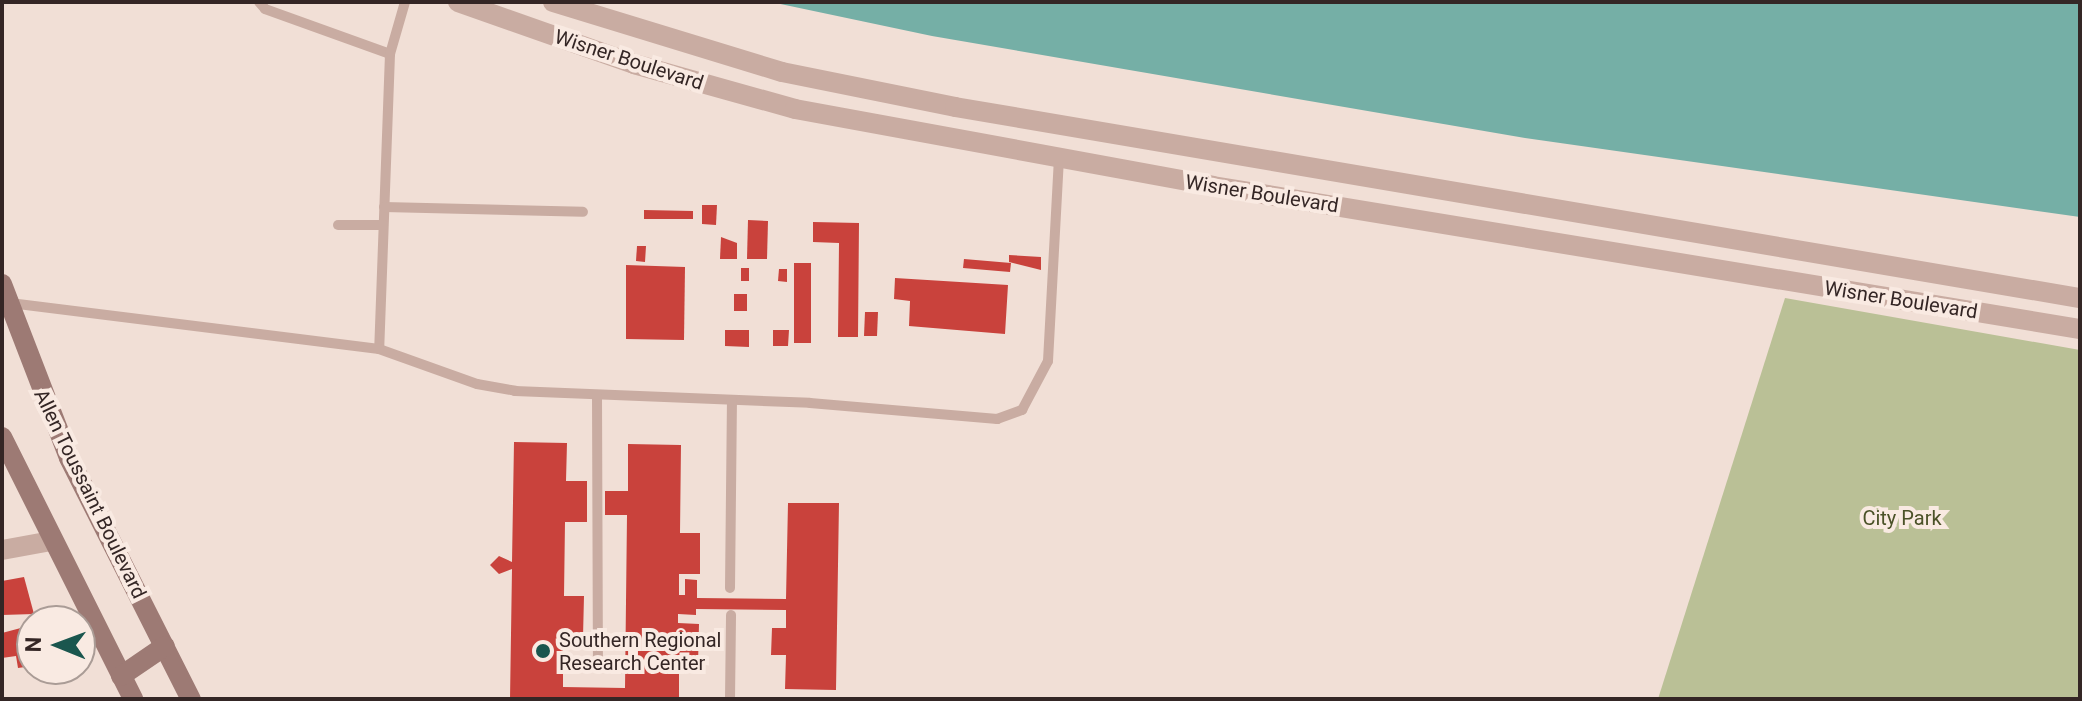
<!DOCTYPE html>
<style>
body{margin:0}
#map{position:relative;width:2082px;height:701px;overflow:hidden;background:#f1dfd6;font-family:Roboto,sans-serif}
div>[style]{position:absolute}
.green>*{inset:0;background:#bac096}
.water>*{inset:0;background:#75afa6}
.building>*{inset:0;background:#c9423c}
.service>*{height:10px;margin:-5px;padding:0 5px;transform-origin:5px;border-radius:5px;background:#c9aca2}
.minor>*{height:20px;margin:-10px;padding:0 10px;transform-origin:10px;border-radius:10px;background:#c9aca2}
.tertiary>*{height:20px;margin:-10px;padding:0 10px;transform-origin:10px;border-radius:10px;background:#c9aca2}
.secondary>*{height:20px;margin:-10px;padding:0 10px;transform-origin:10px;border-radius:10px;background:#9d7a74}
.dots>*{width:22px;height:22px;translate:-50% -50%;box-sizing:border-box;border:4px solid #f9eae2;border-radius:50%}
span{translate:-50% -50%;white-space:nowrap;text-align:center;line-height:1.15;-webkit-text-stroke:8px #f9eae2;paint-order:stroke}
.street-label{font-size:20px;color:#342625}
.park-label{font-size:20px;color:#4b5228}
.poi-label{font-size:20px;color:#342625}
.left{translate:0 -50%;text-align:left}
.frame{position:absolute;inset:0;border:4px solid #342625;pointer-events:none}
.north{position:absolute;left:16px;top:605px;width:80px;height:80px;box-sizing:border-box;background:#f9eae2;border:2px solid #aa9c96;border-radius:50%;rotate:271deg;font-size:22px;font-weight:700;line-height:32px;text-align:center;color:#342625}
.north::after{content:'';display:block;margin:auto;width:28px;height:36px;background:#1a564e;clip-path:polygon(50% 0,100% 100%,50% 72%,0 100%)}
</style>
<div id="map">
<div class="green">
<i style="clip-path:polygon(1785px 298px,2080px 350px,2080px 699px,1658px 699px)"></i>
</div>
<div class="water">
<i style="clip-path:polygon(771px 2px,2080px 2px,2080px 217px,1525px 138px,932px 36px)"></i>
</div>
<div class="building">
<i style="clip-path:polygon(702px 205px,717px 205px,716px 225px,702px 224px)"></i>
<i style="clip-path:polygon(644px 210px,693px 211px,693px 219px,644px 219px)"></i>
<i style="clip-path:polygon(748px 220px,768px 221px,767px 259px,747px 259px)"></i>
<i style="clip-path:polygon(813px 222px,859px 223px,858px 337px,838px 337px,839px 243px,813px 242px)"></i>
<i style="clip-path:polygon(721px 237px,737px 243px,737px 259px,720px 259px)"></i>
<i style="clip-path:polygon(637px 246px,646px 246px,645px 262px,636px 261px)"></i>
<i style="clip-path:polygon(1009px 255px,1041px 257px,1041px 270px,1009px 262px)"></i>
<i style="clip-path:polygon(964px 259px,1011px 263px,1010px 272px,963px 268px)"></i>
<i style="clip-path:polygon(794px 263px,811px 263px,811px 343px,794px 343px)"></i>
<i style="clip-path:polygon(626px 265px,685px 267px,684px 340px,626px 339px)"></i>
<i style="clip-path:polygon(741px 268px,749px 268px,749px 281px,741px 281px)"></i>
<i style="clip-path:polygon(779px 269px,787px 269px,787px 282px,778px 281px)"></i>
<i style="clip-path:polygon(895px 278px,1008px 285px,1005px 334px,909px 326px,910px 301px,894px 299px)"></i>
<i style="clip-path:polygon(734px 294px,747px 294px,747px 311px,734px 311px)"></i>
<i style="clip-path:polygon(865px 312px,878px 312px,877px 336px,864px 336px)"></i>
<i style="clip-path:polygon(725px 330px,749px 330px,749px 347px,725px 346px)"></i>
<i style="clip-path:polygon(773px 330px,789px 330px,788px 346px,773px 346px)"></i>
<i style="clip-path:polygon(514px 442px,567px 443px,566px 481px,587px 481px,587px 522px,565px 522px,564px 596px,584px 596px,583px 637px,563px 637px,563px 687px,625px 688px,627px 515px,605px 515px,605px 491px,628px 491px,628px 444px,681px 445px,680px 533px,700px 533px,700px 574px,679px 574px,679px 595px,685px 595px,685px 579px,697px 580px,697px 598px,786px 599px,788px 503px,839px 503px,836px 690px,785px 689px,786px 655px,771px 655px,772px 628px,786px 628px,786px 610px,696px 609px,696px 615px,678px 614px,678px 623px,699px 624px,698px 664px,679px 664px,679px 699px,510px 699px,512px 569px,499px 574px,490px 565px,499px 556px,512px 562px)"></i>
<i style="clip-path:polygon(24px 577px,34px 614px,2px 615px,2px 581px)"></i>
<i style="clip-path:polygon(32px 625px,32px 666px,18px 668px,16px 656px,2px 658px,2px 633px)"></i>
</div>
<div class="service">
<i style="left:259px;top:2px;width:9px;rotate:49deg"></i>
<i style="left:265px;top:9px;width:133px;rotate:19.8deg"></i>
<i style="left:405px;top:2px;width:54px;rotate:106.1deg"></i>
<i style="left:390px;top:54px;width:295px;rotate:92.1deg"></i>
<i style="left:379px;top:349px;width:104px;rotate:19.7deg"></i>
<i style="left:477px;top:384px;width:39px;rotate:10deg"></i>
<i style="left:515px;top:391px;width:295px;rotate:2.3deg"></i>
<i style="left:810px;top:403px;width:188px;rotate:4.9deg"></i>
<i style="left:997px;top:419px;width:27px;rotate:-20deg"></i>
<i style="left:1022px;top:410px;width:55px;rotate:-62deg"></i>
<i style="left:1048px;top:361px;width:202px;rotate:-86.9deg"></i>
<i style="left:384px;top:207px;width:199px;rotate:1.4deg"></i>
<i style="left:338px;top:225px;width:45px"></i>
<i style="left:10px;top:303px;width:372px;rotate:7.1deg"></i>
<i style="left:597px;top:395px;width:266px;rotate:89.8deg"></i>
<i style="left:730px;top:588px;width:188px;rotate:-89.4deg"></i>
<i style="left:730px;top:699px;width:84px;rotate:-89.3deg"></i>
</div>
<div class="minor">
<i style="left:2px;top:550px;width:50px;rotate:-10.4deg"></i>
</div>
<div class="tertiary">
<i style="left:458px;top:2px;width:187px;rotate:19.4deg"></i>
<i style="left:634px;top:64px;width:167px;rotate:15.6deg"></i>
<i style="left:795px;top:109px;width:425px;rotate:10.4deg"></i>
<i style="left:1213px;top:186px;width:879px;rotate:9.37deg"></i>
<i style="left:553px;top:2px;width:239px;rotate:17deg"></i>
<i style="left:782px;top:72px;width:177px;rotate:11.4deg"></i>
<i style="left:955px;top:107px;width:1141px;rotate:9.64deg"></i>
</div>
<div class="secondary">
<i style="left:2px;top:284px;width:186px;rotate:68.9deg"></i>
<i style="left:69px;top:458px;width:270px;rotate:63.2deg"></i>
<i style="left:2px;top:437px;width:293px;rotate:63.4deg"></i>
<i style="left:121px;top:676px;width:53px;rotate:-34.3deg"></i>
</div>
<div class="dots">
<i style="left:543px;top:651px;background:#1a564e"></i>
</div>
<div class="street-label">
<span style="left:629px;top:60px;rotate:18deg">Wisner Boulevard</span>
<span style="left:1262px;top:194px;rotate:9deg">Wisner Boulevard</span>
<span style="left:1901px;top:300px;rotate:9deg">Wisner Boulevard</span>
<span style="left:90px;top:494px;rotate:64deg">Allen Toussaint Boulevard</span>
</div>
<div class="park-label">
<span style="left:1902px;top:518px">City Park</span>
</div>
<div class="poi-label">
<span class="left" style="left:559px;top:652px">Southern Regional<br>Research Center</span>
</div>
<div class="frame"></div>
<div class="north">N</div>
</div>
